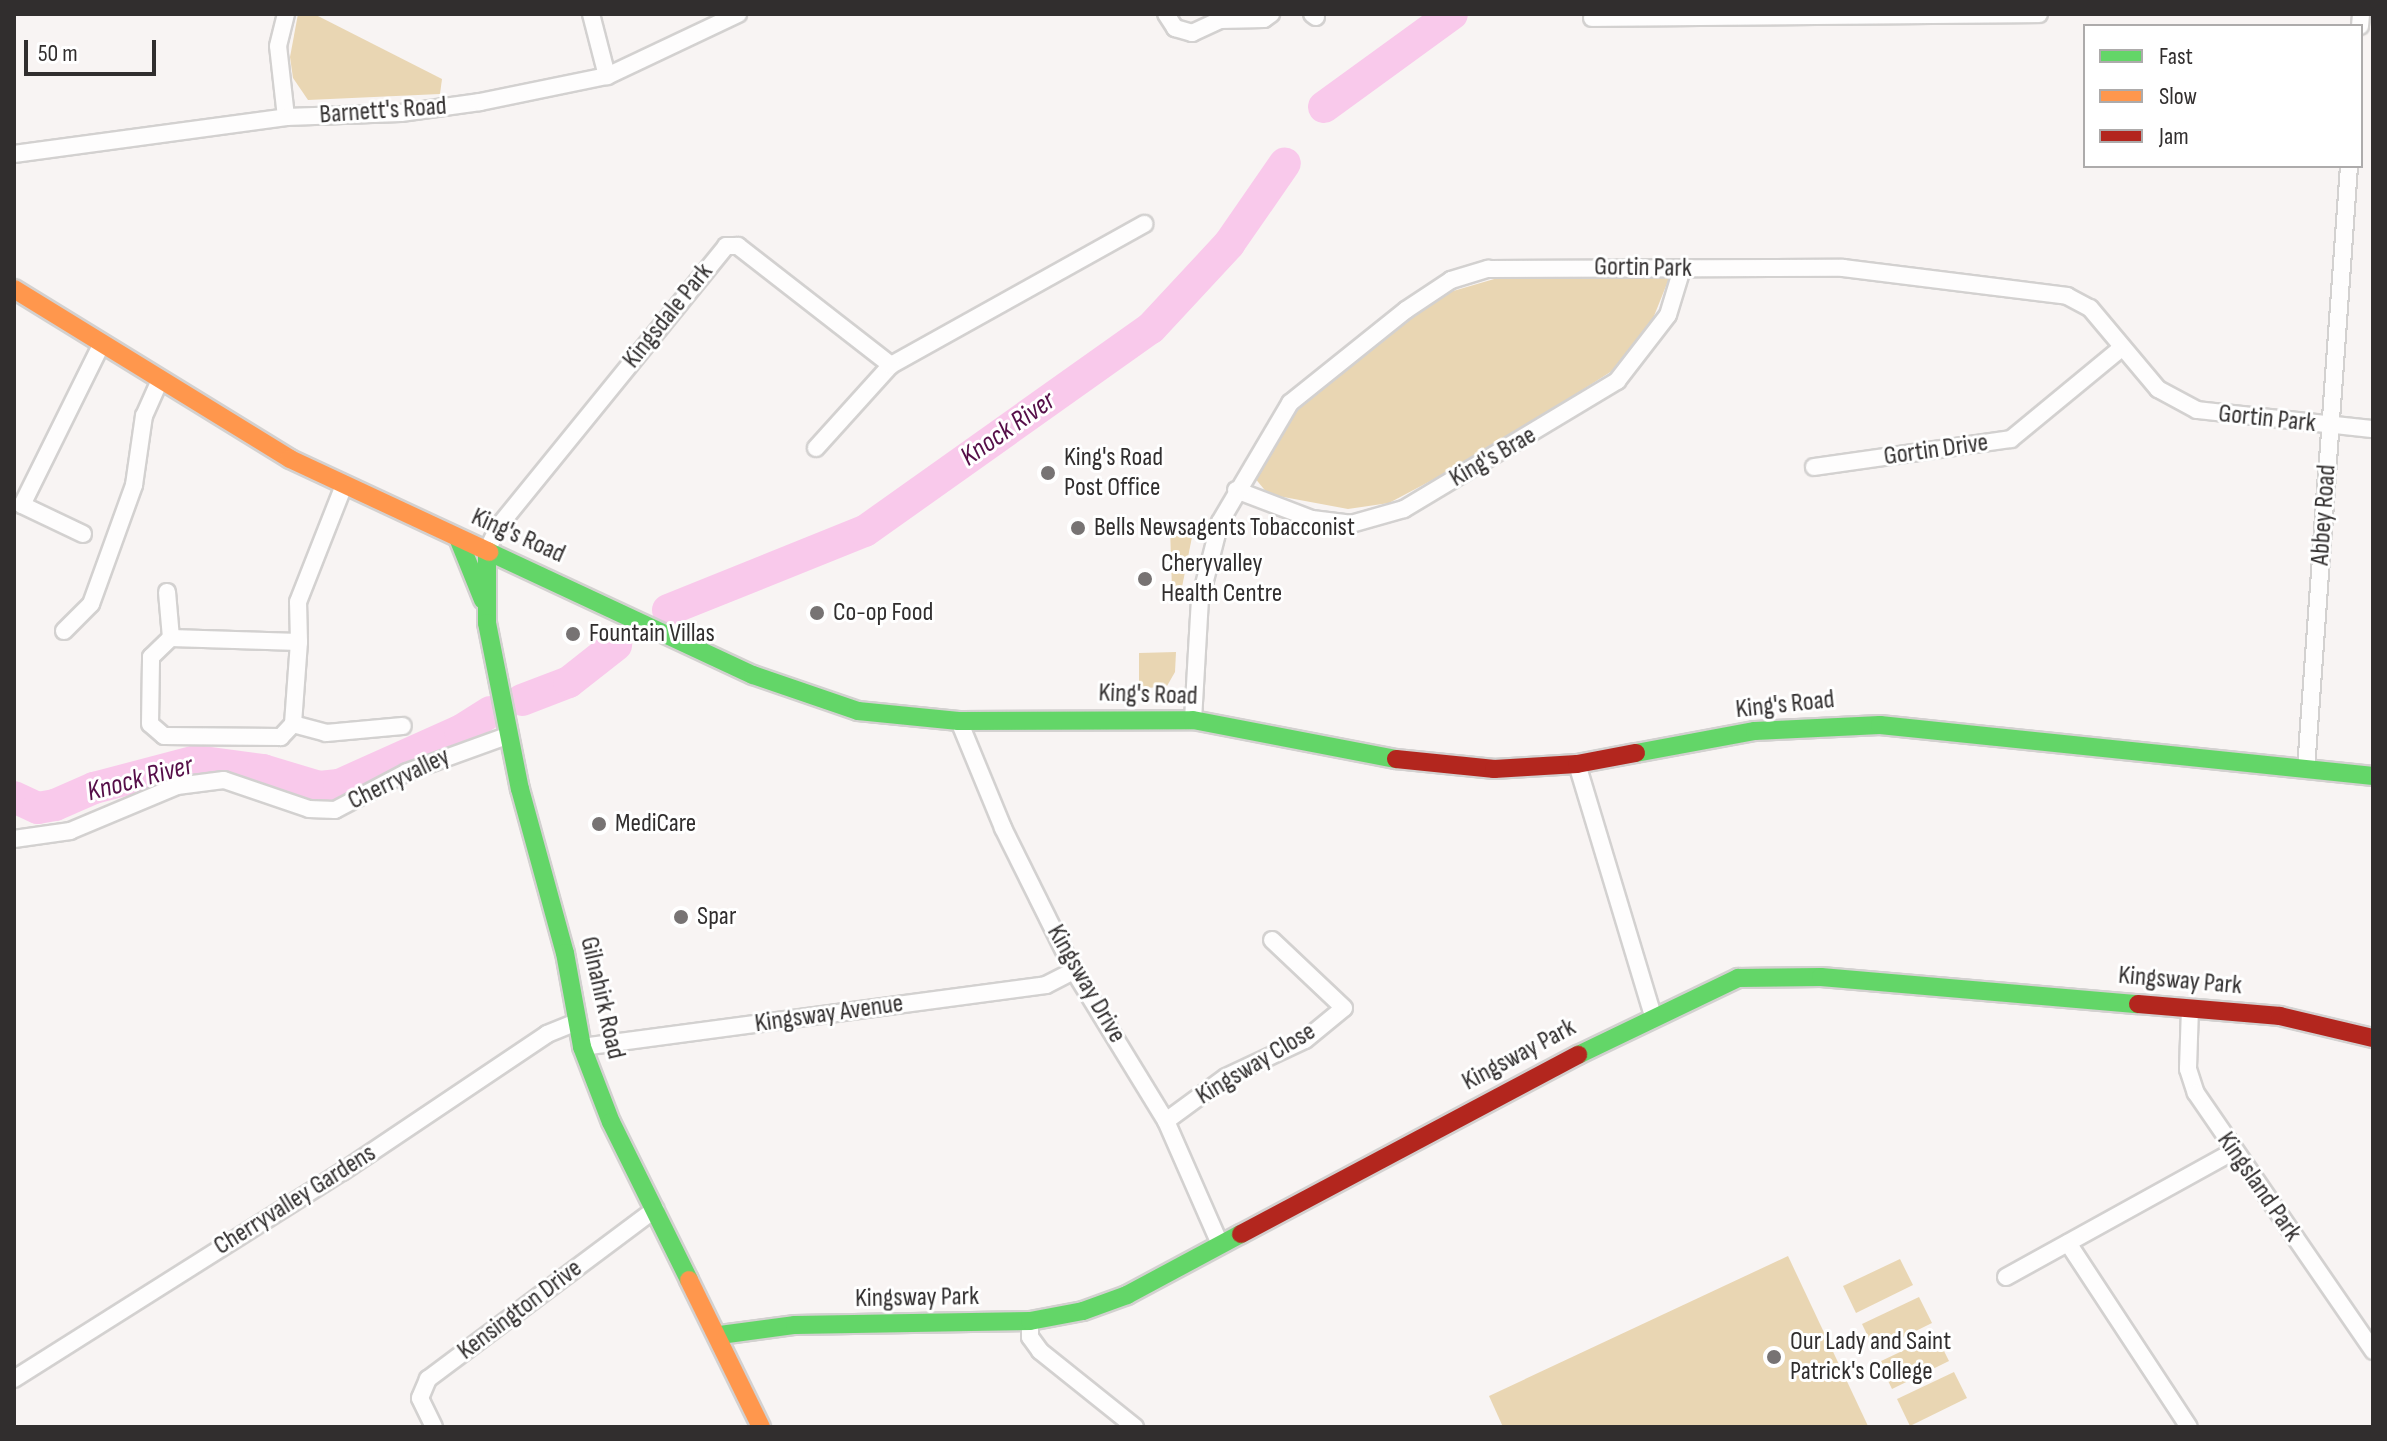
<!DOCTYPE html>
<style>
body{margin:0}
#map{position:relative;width:2387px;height:1441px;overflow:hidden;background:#f8f4f3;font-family:"Sofia Sans Condensed",sans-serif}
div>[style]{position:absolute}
.green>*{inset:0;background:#e9d6b3}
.river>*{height:32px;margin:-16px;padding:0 16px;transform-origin:16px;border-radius:16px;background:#f9c9eb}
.roads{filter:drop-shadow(2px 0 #d3d1d0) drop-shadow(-2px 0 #d3d1d0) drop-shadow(0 2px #d3d1d0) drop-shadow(0 -2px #d3d1d0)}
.street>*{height:16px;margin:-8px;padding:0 8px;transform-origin:8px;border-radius:8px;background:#fefdfd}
.fast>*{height:18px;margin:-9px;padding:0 9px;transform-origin:9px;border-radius:9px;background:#63d668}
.slow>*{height:18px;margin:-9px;padding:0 9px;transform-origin:9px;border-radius:9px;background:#ff974d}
.jam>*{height:18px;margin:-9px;padding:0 9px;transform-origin:9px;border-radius:9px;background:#b3261e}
.dots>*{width:22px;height:22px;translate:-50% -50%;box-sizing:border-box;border:4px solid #fff;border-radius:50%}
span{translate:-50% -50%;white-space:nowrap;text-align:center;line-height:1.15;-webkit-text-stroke:6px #fff;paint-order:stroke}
.street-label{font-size:26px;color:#312e2e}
.poi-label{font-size:26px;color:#312e2e}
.left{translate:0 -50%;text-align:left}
.water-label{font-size:28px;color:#550e48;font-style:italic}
.frame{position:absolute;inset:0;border:16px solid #312e2e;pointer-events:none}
.legend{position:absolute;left:2083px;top:24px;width:280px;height:144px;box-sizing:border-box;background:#fff;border:2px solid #adabab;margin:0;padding:10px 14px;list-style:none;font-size:24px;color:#312e2e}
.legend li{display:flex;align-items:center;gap:16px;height:40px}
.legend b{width:40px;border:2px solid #adabab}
.scale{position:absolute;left:24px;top:40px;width:132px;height:36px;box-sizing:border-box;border:4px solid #312e2e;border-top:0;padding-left:10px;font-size:24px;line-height:28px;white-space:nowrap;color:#312e2e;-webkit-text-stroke:6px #fff;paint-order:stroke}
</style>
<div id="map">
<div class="green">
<i style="clip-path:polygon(298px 14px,314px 14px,442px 79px,440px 94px,308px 100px,293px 78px,290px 57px)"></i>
<i style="clip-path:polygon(1670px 276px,1652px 321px,1612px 371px,1485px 452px,1389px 503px,1348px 509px,1268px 494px,1254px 477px,1302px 402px,1443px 294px,1501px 277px)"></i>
<i style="clip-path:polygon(1170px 527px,1194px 527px,1181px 592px,1172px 591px)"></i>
<i style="clip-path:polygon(1176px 652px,1175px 672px,1167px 686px,1139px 689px,1139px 653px)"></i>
<i style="clip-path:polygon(1788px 1256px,1868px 1426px,1503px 1427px,1489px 1396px)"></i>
<i style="clip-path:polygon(1900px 1259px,1913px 1285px,1856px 1313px,1843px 1286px)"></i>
<i style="clip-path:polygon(1919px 1297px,1932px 1323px,1875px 1351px,1862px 1324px)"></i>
<i style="clip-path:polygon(1936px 1335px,1949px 1361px,1892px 1389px,1879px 1362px)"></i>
<i style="clip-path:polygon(1954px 1372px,1967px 1398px,1910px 1426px,1897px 1399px)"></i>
</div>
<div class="river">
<i style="left:1324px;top:107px;width:158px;rotate:-36deg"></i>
<i style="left:668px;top:610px;width:212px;rotate:-21.9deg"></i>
<i style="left:865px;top:531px;width:351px;rotate:-35.4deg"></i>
<i style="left:1151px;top:328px;width:115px;rotate:-47.1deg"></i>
<i style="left:1229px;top:244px;width:98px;rotate:-55.3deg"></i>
<i style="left:522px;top:700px;width:50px;rotate:-21deg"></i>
<i style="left:569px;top:682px;width:60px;rotate:-38.2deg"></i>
<i style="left:14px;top:797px;width:26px;rotate:25deg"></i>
<i style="left:38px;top:808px;width:17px;rotate:-10deg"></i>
<i style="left:55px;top:805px;width:43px;rotate:-23.6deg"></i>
<i style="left:94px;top:788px;width:106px;rotate:-14.8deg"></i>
<i style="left:196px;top:761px;width:68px;rotate:7.7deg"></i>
<i style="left:263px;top:770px;width:59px;rotate:16.9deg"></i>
<i style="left:319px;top:787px;width:20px;rotate:-6deg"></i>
<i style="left:339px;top:785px;width:133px;rotate:-24.1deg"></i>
<i style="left:460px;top:731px;width:36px;rotate:-32deg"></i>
</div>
<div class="roads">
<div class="street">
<i style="left:591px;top:14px;width:64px;rotate:75.5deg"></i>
<i style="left:1166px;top:14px;width:17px;rotate:57deg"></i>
<i style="left:1175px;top:28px;width:18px;rotate:16deg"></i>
<i style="left:1192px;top:33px;width:31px;rotate:-25deg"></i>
<i style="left:1220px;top:20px;width:44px;rotate:-1.3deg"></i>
<i style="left:1264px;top:19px;width:9px;rotate:-36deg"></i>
<i style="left:1312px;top:14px;width:5px;rotate:37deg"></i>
<i style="left:1592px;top:18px;width:447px;rotate:-0.5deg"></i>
<i style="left:2360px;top:26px;width:12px;rotate:-85deg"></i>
<i style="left:286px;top:117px;width:71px;rotate:-96.4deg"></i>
<i style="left:278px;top:46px;width:33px;rotate:-76deg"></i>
<i style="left:14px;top:154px;width:275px;rotate:-7.7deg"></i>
<i style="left:286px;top:117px;width:115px;rotate:-2deg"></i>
<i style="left:401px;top:113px;width:80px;rotate:-7.9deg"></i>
<i style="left:480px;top:102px;width:130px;rotate:-11.6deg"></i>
<i style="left:607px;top:76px;width:145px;rotate:-25.3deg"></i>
<i style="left:816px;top:448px;width:112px;rotate:-47.9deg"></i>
<i style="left:891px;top:365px;width:290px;rotate:-29.1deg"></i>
<i style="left:1814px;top:467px;width:199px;rotate:-8.1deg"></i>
<i style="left:2011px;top:439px;width:141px;rotate:-39.5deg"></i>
<i style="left:1236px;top:490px;width:81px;rotate:20.9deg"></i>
<i style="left:1312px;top:519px;width:39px;rotate:7deg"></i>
<i style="left:1351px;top:524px;width:55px;rotate:-15.8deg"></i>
<i style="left:1404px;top:509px;width:249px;rotate:-31deg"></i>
<i style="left:1617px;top:381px;width:83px;rotate:-52.3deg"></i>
<i style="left:1668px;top:315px;width:48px;rotate:-73.1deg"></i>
<i style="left:83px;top:534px;width:68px;rotate:-154.6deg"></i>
<i style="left:22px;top:505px;width:178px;rotate:-63.7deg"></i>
<i style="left:487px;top:551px;width:26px;rotate:-65deg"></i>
<i style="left:498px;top:527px;width:362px;rotate:-50.9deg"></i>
<i style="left:726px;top:246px;width:12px"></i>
<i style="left:738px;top:246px;width:194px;rotate:37.9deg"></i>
<i style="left:167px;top:592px;width:46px;rotate:85deg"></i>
<i style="left:64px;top:631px;width:38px;rotate:-45deg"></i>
<i style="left:91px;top:604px;width:127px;rotate:-70.1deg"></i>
<i style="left:134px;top:485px;width:70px;rotate:-81.8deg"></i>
<i style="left:144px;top:416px;width:37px;rotate:-66deg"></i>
<i style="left:299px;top:642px;width:82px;rotate:94.2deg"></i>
<i style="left:293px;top:724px;width:18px;rotate:133deg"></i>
<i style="left:281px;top:737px;width:117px;rotate:-179.5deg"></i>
<i style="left:164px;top:736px;width:18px;rotate:-139deg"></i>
<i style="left:150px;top:724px;width:67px;rotate:-89.1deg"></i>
<i style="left:151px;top:657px;width:28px;rotate:-44deg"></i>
<i style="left:171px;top:638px;width:128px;rotate:1.8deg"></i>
<i style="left:299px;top:642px;width:40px;rotate:-91.4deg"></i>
<i style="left:298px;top:602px;width:126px;rotate:-68.5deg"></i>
<i style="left:1193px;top:720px;width:120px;rotate:-86.7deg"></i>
<i style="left:1200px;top:600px;width:81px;rotate:-75.6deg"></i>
<i style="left:1220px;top:522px;width:138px;rotate:-59.5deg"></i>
<i style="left:1290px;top:403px;width:149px;rotate:-38.7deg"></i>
<i style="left:1406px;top:310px;width:54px;rotate:-33.7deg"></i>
<i style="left:1451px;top:280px;width:39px;rotate:-17deg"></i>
<i style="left:1488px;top:269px;width:355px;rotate:-0.2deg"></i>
<i style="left:1843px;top:268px;width:226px;rotate:7.1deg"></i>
<i style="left:2067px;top:296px;width:26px;rotate:28deg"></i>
<i style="left:2090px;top:308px;width:106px;rotate:50deg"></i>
<i style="left:2158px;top:389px;width:44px;rotate:28.3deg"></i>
<i style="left:2197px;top:410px;width:177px;rotate:6.2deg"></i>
<i style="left:959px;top:721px;width:116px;rotate:67.6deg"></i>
<i style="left:1003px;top:828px;width:160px;rotate:63.6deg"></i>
<i style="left:1074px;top:971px;width:176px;rotate:58.5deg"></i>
<i style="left:1166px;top:1121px;width:134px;rotate:66.3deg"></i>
<i style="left:293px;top:724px;width:34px;rotate:15deg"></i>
<i style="left:326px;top:733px;width:77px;rotate:-5.2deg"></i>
<i style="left:1577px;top:764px;width:262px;rotate:73.2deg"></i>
<i style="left:2306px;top:769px;width:605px;rotate:-85.92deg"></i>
<i style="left:14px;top:839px;width:57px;rotate:-8.1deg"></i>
<i style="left:70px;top:831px;width:116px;rotate:-22.8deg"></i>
<i style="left:177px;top:786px;width:47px;rotate:-7.3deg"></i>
<i style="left:224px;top:780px;width:90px;rotate:18.8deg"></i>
<i style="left:309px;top:809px;width:26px;rotate:2deg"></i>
<i style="left:335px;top:810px;width:81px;rotate:-27.8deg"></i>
<i style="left:407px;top:772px;width:109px;rotate:-19.9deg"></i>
<i style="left:2190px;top:1008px;width:61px;rotate:91.9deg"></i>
<i style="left:2188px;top:1069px;width:25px;rotate:72deg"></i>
<i style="left:2196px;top:1093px;width:313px;rotate:55.5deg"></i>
<i style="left:582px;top:1047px;width:468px;rotate:-7.6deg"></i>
<i style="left:1046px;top:985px;width:31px;rotate:-27deg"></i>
<i style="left:1166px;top:1121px;width:74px;rotate:-36.3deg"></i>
<i style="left:1226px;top:1077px;width:87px;rotate:-25.1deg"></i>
<i style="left:1305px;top:1040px;width:50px;rotate:-39.4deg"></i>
<i style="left:1344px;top:1008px;width:99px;rotate:-136.6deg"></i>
<i style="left:2068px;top:1243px;width:220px;rotate:56.7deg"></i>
<i style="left:2006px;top:1277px;width:260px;rotate:-28.9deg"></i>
<i style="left:1030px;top:1321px;width:16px;rotate:90deg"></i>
<i style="left:1030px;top:1337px;width:17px;rotate:54deg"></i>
<i style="left:1040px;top:1351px;width:122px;rotate:38.7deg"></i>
<i style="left:14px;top:1379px;width:388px;rotate:-32.3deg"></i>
<i style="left:342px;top:1172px;width:247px;rotate:-33.9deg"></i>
<i style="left:547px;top:1034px;width:32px;rotate:-22deg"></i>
<i style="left:434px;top:1427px;width:32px;rotate:-116deg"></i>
<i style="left:420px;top:1398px;width:21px;rotate:-67deg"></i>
<i style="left:428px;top:1379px;width:284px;rotate:-36.8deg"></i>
</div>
<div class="fast">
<i style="left:458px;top:538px;width:67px;rotate:68deg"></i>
<i style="left:487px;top:551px;width:72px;rotate:90deg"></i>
<i style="left:487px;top:623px;width:169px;rotate:78.8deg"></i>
<i style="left:520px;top:789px;width:170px;rotate:74.7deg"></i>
<i style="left:565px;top:953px;width:96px;rotate:79.7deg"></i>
<i style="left:582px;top:1047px;width:80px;rotate:68.9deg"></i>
<i style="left:611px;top:1122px;width:176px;rotate:63.7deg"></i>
<i style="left:489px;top:552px;width:291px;rotate:25deg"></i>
<i style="left:753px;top:675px;width:111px;rotate:18.9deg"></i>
<i style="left:858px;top:711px;width:101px;rotate:5.7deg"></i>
<i style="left:959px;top:721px;width:234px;rotate:-0.2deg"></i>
<i style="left:1193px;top:720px;width:207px;rotate:10.9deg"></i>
<i style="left:1636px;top:753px;width:121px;rotate:-10.5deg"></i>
<i style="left:1755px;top:731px;width:125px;rotate:-2.7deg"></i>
<i style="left:1880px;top:725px;width:496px;rotate:5.9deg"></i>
<i style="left:1578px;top:1055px;width:178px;rotate:-25.7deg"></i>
<i style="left:1738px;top:978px;width:83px;rotate:-0.7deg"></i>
<i style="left:1821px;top:977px;width:318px;rotate:4.9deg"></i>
<i style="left:720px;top:1335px;width:76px;rotate:-7.6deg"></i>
<i style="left:795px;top:1325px;width:235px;rotate:-1deg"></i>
<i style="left:1030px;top:1321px;width:54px;rotate:-10.7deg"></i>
<i style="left:1083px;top:1311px;width:47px;rotate:-20deg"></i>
<i style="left:1127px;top:1295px;width:129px;rotate:-28.2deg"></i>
</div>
<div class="slow">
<i style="left:14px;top:289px;width:324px;rotate:31.6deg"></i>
<i style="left:290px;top:459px;width:220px;rotate:25deg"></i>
<i style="left:689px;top:1280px;width:164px;rotate:63.9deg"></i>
</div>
<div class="jam">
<i style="left:1396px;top:759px;width:99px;rotate:5.8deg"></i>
<i style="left:1494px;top:769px;width:83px;rotate:-3.4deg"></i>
<i style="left:1577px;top:764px;width:60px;rotate:-10.6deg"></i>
<i style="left:2138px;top:1004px;width:143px;rotate:4.8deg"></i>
<i style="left:2280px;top:1016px;width:96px;rotate:13.3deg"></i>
<i style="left:1241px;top:1234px;width:382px;rotate:-28deg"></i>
</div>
</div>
<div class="dots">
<i style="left:1048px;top:473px;background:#777373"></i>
<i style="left:1078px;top:528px;background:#777373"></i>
<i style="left:1145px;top:579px;background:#777373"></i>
<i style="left:817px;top:613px;background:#777373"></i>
<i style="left:573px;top:634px;background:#777373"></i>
<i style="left:599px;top:824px;background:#777373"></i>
<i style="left:681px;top:917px;background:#777373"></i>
<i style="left:1774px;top:1357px;background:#777373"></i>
</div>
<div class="street-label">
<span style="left:383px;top:111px;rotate:-4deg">Barnett's Road</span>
<span style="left:1643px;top:268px;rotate:1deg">Gortin Park</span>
<span style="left:668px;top:316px;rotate:-51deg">Kingsdale Park</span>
<span style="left:2267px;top:419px;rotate:6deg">Gortin Park</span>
<span style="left:1936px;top:450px;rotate:-8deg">Gortin Drive</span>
<span style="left:1493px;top:457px;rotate:-30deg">King's Brae</span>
<span style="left:2324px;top:515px;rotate:-86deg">Abbey Road</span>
<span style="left:518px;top:536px;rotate:24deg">King's Road</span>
<span style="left:1148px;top:695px;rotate:2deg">King's Road</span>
<span style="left:1785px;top:705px;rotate:-6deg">King's Road</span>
<span style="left:399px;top:779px;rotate:-26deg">Cherryvalley</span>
<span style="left:2180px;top:981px;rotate:5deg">Kingsway Park</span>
<span style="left:1086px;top:984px;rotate:60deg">Kingsway Drive</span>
<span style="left:602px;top:998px;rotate:77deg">Gilnahirk Road</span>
<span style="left:829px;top:1014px;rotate:-8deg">Kingsway Avenue</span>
<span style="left:1519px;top:1055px;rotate:-28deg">Kingsway Park</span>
<span style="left:1256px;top:1064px;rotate:-31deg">Kingsway Close</span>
<span style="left:2259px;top:1187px;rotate:55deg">Kingsland Park</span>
<span style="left:295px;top:1200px;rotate:-32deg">Cherryvalley Gardens</span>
<span style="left:917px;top:1298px;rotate:-1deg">Kingsway Park</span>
<span style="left:520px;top:1310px;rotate:-37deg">Kensington Drive</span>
</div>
<div class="poi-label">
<span class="left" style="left:1064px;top:473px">King's Road<br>Post Office</span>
<span class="left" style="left:1094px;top:528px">Bells Newsagents Tobacconist</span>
<span class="left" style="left:1161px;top:579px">Cheryvalley<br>Health Centre</span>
<span class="left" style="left:833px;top:613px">Co-op Food</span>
<span class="left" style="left:589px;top:634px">Fountain Villas</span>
<span class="left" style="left:615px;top:824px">MediCare</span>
<span class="left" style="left:697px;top:917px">Spar</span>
<span class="left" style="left:1790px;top:1357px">Our Lady and Saint<br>Patrick's College</span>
</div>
<div class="water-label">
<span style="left:1008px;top:429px;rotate:-35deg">Knock River</span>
<span style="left:140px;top:779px;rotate:-15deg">Knock River</span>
</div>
<div class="frame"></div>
<ul class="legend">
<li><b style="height:10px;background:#63d668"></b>Fast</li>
<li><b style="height:10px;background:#ff974d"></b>Slow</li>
<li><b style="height:10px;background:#b3261e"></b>Jam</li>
</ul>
<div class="scale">50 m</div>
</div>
